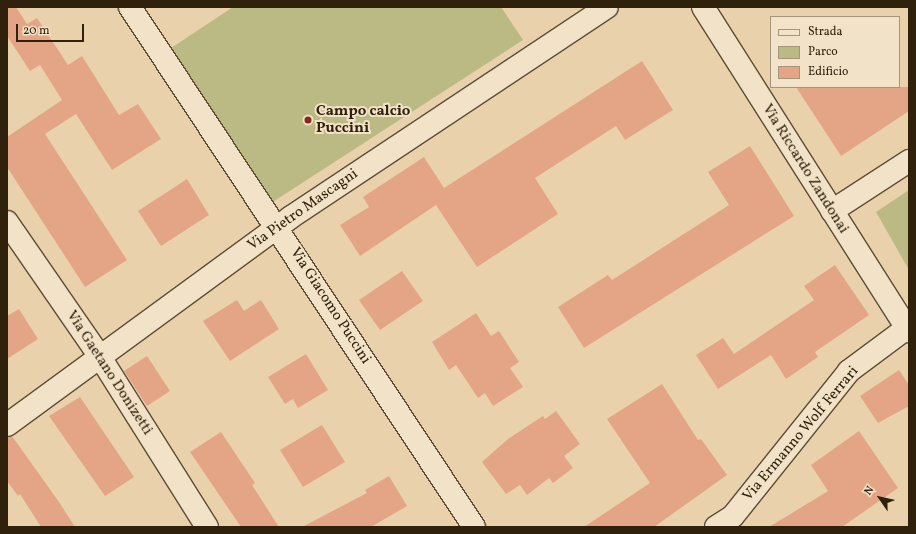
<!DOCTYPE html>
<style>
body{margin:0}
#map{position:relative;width:916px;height:534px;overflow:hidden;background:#e9d2ab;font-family:Vollkorn,serif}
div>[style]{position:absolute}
.green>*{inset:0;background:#bbba85}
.building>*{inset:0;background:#e4a587}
.roads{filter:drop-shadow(1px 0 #5e4d34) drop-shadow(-1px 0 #5e4d34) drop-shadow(0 1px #5e4d34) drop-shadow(0 -1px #5e4d34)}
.street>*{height:22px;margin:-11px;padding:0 11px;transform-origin:11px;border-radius:11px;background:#f1e2c8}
.dots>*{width:11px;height:11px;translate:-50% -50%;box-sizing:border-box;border:2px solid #f1e2c8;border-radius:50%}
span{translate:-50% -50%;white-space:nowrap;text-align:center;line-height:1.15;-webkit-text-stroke:4px #f1e2c8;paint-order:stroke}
.poi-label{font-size:15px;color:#30210d;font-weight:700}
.left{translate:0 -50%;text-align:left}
.street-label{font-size:15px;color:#30210d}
.frame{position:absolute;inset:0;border:8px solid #30210d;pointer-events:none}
.legend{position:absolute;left:770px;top:16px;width:130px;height:72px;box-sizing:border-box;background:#f1e2c8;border:1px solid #a4957d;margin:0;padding:5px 7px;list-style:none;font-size:12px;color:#30210d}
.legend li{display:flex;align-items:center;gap:8px;height:20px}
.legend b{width:20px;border:1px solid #a4957d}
.north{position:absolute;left:860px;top:478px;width:40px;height:40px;-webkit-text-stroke:3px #f1e2c8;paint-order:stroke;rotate:304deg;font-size:11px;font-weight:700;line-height:16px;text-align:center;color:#30210d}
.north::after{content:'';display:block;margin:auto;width:14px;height:18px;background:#30210d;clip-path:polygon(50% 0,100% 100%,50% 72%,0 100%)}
.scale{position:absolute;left:16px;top:24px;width:68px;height:18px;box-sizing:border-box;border:2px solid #30210d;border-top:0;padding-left:5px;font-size:12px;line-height:14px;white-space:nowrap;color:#30210d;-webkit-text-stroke:3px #f1e2c8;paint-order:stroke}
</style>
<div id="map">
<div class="green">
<i style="clip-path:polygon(233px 7px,501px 7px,523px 40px,265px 207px,162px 54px)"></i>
<i style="clip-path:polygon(909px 190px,909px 270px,876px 212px)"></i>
</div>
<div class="building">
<i style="clip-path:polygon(7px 7px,16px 7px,27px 24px,37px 18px,68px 65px,82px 56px,119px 115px,138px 104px,161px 139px,112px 170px,76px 114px,45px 134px,127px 260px,85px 287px,7px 167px,7px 137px,62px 100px,40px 65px,30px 71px,7px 36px)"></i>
<i style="clip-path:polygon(642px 61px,673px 110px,625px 140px,616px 126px,535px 178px,558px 214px,477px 267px,436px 205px,360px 256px,340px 225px,369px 207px,363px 197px,424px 157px,444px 188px)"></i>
<i style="clip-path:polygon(796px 87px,909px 87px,909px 111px,841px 156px)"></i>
<i style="clip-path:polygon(750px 146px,794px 216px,584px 348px,558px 307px,608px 275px,612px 280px,729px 205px,708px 172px)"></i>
<i style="clip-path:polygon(187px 179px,209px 215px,161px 246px,138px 211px)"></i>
<i style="clip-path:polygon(835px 265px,869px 315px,815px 352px,818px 357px,786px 379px,771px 355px,718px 389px,696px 355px,723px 338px,734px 354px,814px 300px,804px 286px)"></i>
<i style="clip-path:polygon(402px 271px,423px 301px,380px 330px,359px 300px)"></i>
<i style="clip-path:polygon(237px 300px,244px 311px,261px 300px,279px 329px,230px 361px,203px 321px)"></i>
<i style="clip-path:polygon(19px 309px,38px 339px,7px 359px,7px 316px)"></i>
<i style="clip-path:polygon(476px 313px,491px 336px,499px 331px,519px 362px,510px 368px,523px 387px,493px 406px,485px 393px,478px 398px,456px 365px,449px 370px,432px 342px)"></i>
<i style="clip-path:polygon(306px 354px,328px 390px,298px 408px,293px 399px,285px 404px,268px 377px)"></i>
<i style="clip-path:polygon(147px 356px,170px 391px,147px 406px,124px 371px)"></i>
<i style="clip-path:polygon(899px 370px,909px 385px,909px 406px,878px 423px,860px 396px)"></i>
<i style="clip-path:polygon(662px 384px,698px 440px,701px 439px,727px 475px,654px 527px,584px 527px,650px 483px,607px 419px)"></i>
<i style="clip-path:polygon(80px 397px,134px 477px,105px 496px,49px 416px)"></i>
<i style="clip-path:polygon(556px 411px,580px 444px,564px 456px,573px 468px,553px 483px,549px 478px,527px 495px,520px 485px,506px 494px,482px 462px,508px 439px,543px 416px,545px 419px)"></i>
<i style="clip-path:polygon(322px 425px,345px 462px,303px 487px,280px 450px)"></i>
<i style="clip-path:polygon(859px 431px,898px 488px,842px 527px,769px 527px,828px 491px,811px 465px)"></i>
<i style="clip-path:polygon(221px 432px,255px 483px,252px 485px,279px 527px,241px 527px,190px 452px)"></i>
<i style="clip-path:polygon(12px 436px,59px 502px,75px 527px,41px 527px,20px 494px,18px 496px,7px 481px,7px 437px)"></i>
<i style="clip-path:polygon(389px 476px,407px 506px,371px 527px,302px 527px,367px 493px,365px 490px)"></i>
</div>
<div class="roads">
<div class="street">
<i style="left:130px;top:7px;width:623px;rotate:56.51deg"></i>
<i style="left:703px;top:7px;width:384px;rotate:57.6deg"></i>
<i style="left:832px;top:211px;width:92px;rotate:-33deg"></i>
<i style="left:7px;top:222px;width:164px;rotate:55.4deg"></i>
<i style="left:100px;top:357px;width:201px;rotate:57.8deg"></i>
<i style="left:7px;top:425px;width:352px;rotate:-36.2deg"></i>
<i style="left:291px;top:217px;width:379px;rotate:-33.6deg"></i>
<i style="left:716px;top:527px;width:20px;rotate:-33deg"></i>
<i style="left:733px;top:516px;width:186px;rotate:-51.3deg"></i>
<i style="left:849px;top:371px;width:72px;rotate:-36.6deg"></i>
</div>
</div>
<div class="dots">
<i style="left:308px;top:120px;background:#8f2418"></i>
</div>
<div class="poi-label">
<span class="left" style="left:316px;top:120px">Campo calcio<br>Puccini</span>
</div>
<div class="street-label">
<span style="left:805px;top:169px;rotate:58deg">Via Riccardo Zandonai</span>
<span style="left:303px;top:210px;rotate:-35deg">Via Pietro Mascagni</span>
<span style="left:330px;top:306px;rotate:57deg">Via Giacomo Puccini</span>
<span style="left:109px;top:373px;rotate:57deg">Via Gaetano Donizetti</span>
<span style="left:801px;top:434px;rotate:-50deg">Via Ermanno Wolf Ferrari</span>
</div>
<div class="frame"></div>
<ul class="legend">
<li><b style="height:5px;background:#f1e2c8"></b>Strada</li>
<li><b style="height:11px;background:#bbba85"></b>Parco</li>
<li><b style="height:11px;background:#e4a587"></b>Edificio</li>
</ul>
<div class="north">N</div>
<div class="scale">20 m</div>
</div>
